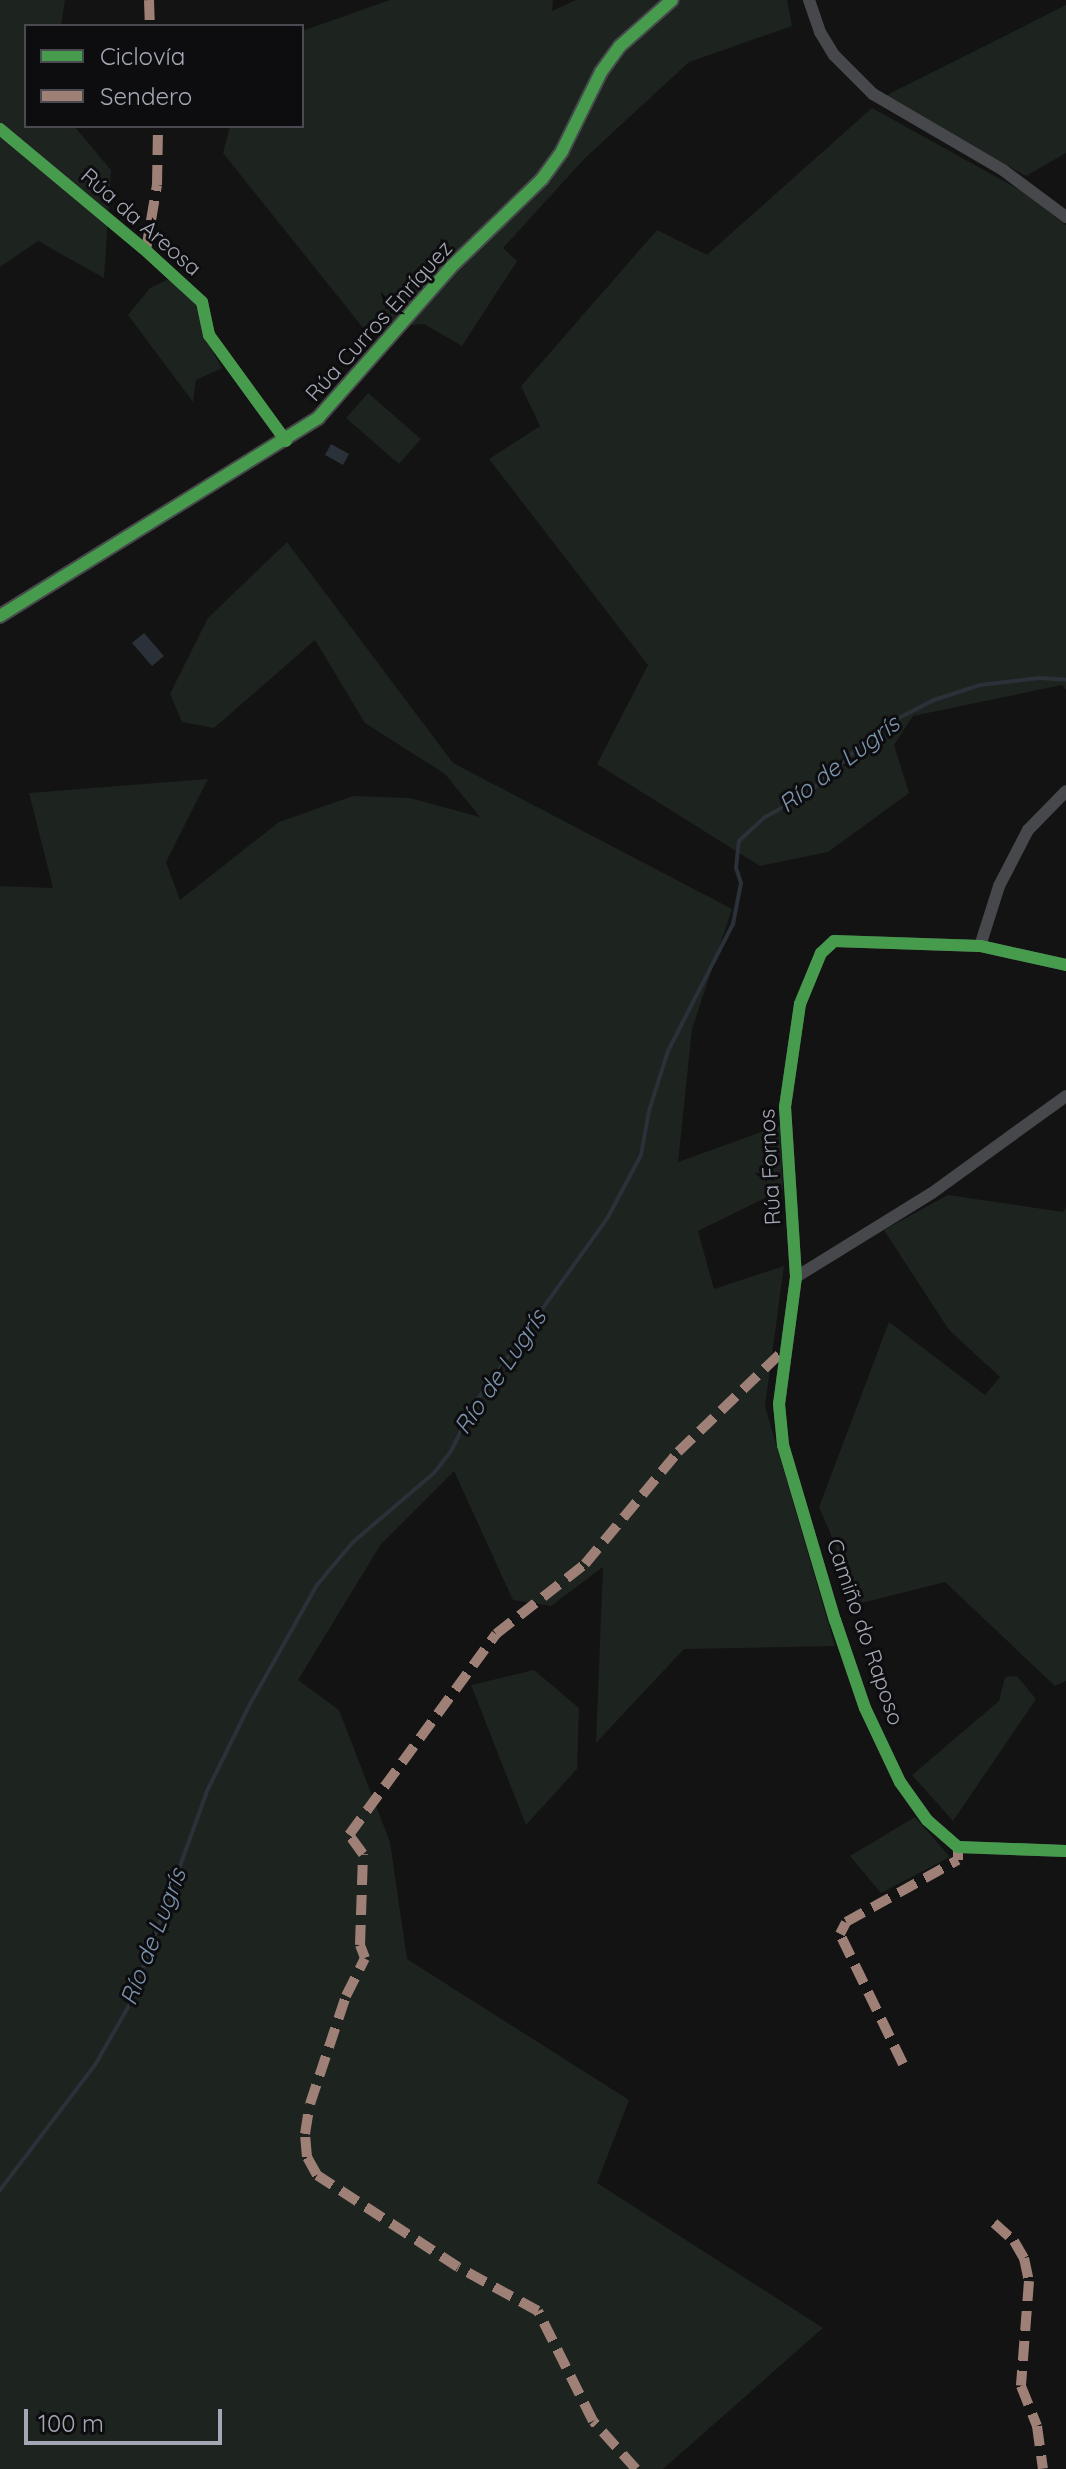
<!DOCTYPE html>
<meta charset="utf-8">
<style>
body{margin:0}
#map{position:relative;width:1066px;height:2469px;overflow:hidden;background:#131313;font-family:Quicksand,sans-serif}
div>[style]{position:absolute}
.green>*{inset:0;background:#1d231e}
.water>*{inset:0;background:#2a3138}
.stream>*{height:4px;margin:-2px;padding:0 2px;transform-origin:2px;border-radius:2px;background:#2a3138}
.minor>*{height:12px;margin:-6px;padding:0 6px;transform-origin:6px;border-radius:6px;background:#47484c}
.tertiary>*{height:16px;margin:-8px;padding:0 8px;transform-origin:8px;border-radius:8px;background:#47484c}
.quiet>*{height:10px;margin-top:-5px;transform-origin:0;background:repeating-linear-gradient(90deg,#9e8076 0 20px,transparent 0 30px)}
.cycleway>*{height:12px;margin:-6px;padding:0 6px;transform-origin:6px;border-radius:6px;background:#469c4c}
span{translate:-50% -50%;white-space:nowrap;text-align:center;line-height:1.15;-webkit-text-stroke:6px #0d0d0f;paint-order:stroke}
.street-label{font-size:22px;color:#a4a8b4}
.water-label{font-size:24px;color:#7c94ae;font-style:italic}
.legend{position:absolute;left:24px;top:24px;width:280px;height:104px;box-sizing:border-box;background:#0d0d0f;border:2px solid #494b51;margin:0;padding:10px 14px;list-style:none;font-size:24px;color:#a4a8b4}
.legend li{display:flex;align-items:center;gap:16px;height:40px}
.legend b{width:40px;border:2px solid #494b51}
.scale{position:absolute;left:24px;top:2409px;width:198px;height:36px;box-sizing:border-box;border:4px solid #a4a8b4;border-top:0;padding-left:10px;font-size:24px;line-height:28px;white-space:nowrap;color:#a4a8b4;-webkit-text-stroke:6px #0d0d0f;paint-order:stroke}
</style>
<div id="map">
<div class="green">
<i style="clip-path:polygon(0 0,65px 0,61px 26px,26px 26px,26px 126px,74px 126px,111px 170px,104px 278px,38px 241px,0 267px)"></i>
<i style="clip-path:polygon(390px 0,553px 0,552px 11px,576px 0,787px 0,792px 26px,689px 62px,585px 158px,503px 248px,517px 261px,462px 346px,424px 324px,364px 329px,223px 153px,230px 126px,302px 126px,302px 31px)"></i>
<i style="clip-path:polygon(1066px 5px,1066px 153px,1026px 176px,885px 96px)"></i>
<i style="clip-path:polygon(872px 108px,1020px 190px,1066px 225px,1066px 690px,1062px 685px,913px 716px,894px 745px,909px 793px,828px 852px,760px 866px,597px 764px,648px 665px,489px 459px,540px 426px,521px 386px,657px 230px,707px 255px)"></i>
<i style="clip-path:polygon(169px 279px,196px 305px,204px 336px,222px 368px,196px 380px,193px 402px,128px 315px,150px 288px)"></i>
<i style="clip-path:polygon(368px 393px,421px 439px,399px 464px,346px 418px)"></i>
<i style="clip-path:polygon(287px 542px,453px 763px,732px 909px,692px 1029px,678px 1162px,781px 1125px,783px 1189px,698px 1231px,714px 1289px,784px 1266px,765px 1406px,835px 1646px,684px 1649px,596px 1743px,603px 1567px,551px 1606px,513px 1600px,454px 1471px,381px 1544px,298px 1680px,339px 1710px,390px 1842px,407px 1959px,629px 2100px,597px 2183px,823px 2328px,663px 2469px,0 2469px,0 886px,53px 888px,29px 793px,208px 779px,166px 862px,180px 900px,279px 822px,353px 796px,410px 798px,480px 817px,445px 774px,365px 723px,315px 640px,214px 728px,182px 722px,170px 694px,208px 618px)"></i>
<i style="clip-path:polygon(948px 1195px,1063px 1212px,1066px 1207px,1066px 1681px,1055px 1686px,945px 1582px,850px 1606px,835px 1544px,819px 1507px,889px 1322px,985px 1395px,1000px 1377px,949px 1330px,884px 1230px)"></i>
<i style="clip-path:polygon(534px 1670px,579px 1708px,577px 1769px,526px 1825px,471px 1685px)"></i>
<i style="clip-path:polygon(1017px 1676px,1036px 1699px,953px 1821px,912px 1775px,999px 1701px,1005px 1677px)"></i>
<i style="clip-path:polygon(915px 1817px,950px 1857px,881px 1893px,850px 1856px)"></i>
</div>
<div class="water">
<i style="clip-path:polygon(331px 444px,349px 454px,343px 465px,325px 455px)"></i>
<i style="clip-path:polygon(144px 633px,164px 656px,152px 666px,132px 643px)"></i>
</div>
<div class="stream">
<i style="left:0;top:2190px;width:157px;rotate:-52.8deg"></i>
<i style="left:95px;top:2065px;width:70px;rotate:-60.2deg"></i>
<i style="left:130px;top:2004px;width:226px;rotate:-70.1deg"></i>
<i style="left:207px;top:1791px;width:95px;rotate:-63.7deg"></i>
<i style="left:249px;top:1706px;width:139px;rotate:-60.7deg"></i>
<i style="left:317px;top:1585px;width:56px;rotate:-50.1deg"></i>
<i style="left:353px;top:1542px;width:106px;rotate:-40.4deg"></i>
<i style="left:434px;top:1473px;width:28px;rotate:-52deg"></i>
<i style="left:451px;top:1451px;width:54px;rotate:-63.4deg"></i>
<i style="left:475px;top:1403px;width:229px;rotate:-54.4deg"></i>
<i style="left:608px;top:1217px;width:70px;rotate:-62deg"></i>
<i style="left:641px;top:1155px;width:45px;rotate:-79.7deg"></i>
<i style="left:649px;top:1111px;width:63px;rotate:-72.4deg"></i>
<i style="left:668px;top:1051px;width:143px;rotate:-62.9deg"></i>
<i style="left:733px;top:924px;width:42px;rotate:-79deg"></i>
<i style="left:741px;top:883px;width:16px;rotate:-108deg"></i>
<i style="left:736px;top:868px;width:27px;rotate:-84deg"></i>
<i style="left:739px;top:841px;width:35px;rotate:-43deg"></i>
<i style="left:765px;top:817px;width:47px;rotate:-28.2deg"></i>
<i style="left:806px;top:795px;width:103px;rotate:-41.9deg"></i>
<i style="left:883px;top:726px;width:57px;rotate:-27deg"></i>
<i style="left:934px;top:700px;width:48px;rotate:-18.1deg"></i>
<i style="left:980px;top:685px;width:60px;rotate:-6.7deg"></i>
<i style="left:1040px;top:678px;width:26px;rotate:4deg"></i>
</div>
<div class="minor">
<i style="left:809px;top:0;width:34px;rotate:71deg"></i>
<i style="left:820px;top:32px;width:27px;rotate:59deg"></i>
<i style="left:834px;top:55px;width:55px;rotate:45deg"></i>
<i style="left:873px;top:94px;width:151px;rotate:30.3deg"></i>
<i style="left:1003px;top:170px;width:79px;rotate:36.7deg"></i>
<i style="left:0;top:129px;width:186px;rotate:39.8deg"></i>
<i style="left:143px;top:248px;width:80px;rotate:42.5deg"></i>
<i style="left:202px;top:302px;width:34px;rotate:78deg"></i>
<i style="left:209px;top:335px;width:131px;rotate:54deg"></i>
<i style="left:980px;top:946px;width:63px;rotate:-72.4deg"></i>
<i style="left:999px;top:886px;width:63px;rotate:-62.6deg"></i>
<i style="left:1028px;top:830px;width:54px;rotate:-45.7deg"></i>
<i style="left:1066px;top:965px;width:88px;rotate:-167.5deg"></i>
<i style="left:980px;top:946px;width:146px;rotate:-178deg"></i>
<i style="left:834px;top:941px;width:18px;rotate:137deg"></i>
<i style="left:821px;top:953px;width:55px;rotate:112.4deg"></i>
<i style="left:800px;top:1004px;width:104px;rotate:98.3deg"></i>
<i style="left:785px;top:1107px;width:170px;rotate:86.3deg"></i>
<i style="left:796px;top:1277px;width:128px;rotate:97.6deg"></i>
<i style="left:779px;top:1404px;width:41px;rotate:84.4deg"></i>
<i style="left:783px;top:1445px;width:183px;rotate:73.5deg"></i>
<i style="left:835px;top:1620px;width:93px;rotate:71.2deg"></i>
<i style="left:865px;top:1708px;width:82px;rotate:64.7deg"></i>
<i style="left:900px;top:1782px;width:47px;rotate:54.6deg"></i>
<i style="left:927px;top:1820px;width:41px;rotate:41.1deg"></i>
<i style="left:958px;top:1847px;width:108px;rotate:2.1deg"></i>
<i style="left:796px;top:1277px;width:160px;rotate:-31.7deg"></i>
<i style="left:932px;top:1193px;width:165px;rotate:-35.9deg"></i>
</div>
<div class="tertiary">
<i style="left:0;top:616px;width:375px;rotate:-31.9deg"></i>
<i style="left:318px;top:418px;width:201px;rotate:-48.6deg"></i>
<i style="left:451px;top:267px;width:127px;rotate:-44deg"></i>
<i style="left:542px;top:179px;width:34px;rotate:-54deg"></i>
<i style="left:562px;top:151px;width:88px;rotate:-63.7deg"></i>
<i style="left:601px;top:72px;width:32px;rotate:-54deg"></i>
<i style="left:620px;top:46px;width:69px;rotate:-41.5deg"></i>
</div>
<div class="quiet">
<i style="left:149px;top:0;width:26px;rotate:88deg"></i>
<i style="left:146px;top:250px;width:66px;rotate:-80.4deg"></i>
<i style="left:157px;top:185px;width:59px;rotate:-89deg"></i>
<i style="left:903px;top:2064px;width:144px;rotate:-115.9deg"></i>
<i style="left:840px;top:1934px;width:13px;rotate:-63deg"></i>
<i style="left:846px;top:1922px;width:128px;rotate:-29deg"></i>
<i style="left:958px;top:1860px;width:13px;rotate:-90deg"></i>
<i style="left:994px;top:2223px;width:27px;rotate:42deg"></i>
<i style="left:1014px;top:2241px;width:20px;rotate:60deg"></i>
<i style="left:1024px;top:2258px;width:24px;rotate:78deg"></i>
<i style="left:1029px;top:2281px;width:105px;rotate:94.4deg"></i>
<i style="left:1021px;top:2386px;width:43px;rotate:68.2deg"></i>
<i style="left:1037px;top:2426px;width:43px;rotate:82.1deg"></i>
<i style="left:636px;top:2469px;width:64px;rotate:-131.9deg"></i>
<i style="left:593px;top:2421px;width:123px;rotate:-116.6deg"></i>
<i style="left:538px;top:2311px;width:91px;rotate:-151.2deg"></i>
<i style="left:458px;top:2267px;width:168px;rotate:-146.9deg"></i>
<i style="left:317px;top:2175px;width:21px;rotate:-119deg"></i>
<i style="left:307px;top:2157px;width:23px;rotate:-95deg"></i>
<i style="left:305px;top:2134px;width:30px;rotate:-81deg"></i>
<i style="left:310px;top:2104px;width:114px;rotate:-71.6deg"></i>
<i style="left:346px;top:1996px;width:42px;rotate:-63.4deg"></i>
<i style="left:365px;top:1958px;width:14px;rotate:-111deg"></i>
<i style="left:360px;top:1945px;width:91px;rotate:-88.1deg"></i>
<i style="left:363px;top:1854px;width:24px;rotate:-126deg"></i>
<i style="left:349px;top:1835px;width:249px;rotate:-53.8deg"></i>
<i style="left:496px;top:1634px;width:113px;rotate:-38.2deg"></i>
<i style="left:585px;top:1564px;width:146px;rotate:-50.3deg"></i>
<i style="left:678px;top:1452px;width:150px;rotate:-43.9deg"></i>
</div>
<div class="cycleway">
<i style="left:0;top:129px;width:186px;rotate:39.8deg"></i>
<i style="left:143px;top:248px;width:80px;rotate:42.5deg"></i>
<i style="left:202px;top:302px;width:34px;rotate:78deg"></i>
<i style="left:209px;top:335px;width:131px;rotate:54deg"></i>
<i style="left:0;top:616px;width:375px;rotate:-31.9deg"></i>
<i style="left:318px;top:418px;width:201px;rotate:-48.6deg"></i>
<i style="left:451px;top:267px;width:127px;rotate:-44deg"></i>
<i style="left:542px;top:179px;width:34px;rotate:-54deg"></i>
<i style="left:562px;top:151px;width:88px;rotate:-63.7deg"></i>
<i style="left:601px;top:72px;width:32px;rotate:-54deg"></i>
<i style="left:620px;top:46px;width:69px;rotate:-41.5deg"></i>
<i style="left:1066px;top:965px;width:88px;rotate:-167.5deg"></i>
<i style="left:980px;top:946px;width:146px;rotate:-178deg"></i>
<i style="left:834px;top:941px;width:18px;rotate:137deg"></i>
<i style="left:821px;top:953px;width:55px;rotate:112.4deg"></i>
<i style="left:800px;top:1004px;width:104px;rotate:98.3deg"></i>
<i style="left:785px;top:1107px;width:170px;rotate:86.3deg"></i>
<i style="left:796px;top:1277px;width:128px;rotate:97.6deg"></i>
<i style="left:779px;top:1404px;width:41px;rotate:84.4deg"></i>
<i style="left:783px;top:1445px;width:183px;rotate:73.5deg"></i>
<i style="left:835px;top:1620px;width:93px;rotate:71.2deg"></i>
<i style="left:865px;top:1708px;width:82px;rotate:64.7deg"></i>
<i style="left:900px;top:1782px;width:47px;rotate:54.6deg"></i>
<i style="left:927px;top:1820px;width:41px;rotate:41.1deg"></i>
<i style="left:958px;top:1847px;width:108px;rotate:2.1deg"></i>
</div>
<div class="street-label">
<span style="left:141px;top:222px;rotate:41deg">Rúa da Areosa</span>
<span style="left:379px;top:321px;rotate:-48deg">Rúa Curros Enríquez</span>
<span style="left:770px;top:1167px;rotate:-93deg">Rúa Fornos</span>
<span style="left:865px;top:1632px;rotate:71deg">Camiño do Raposo</span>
</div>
<div class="water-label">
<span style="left:839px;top:764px;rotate:-37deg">Río de Lugrís</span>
<span style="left:500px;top:1372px;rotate:-56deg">Río de Lugrís</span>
<span style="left:153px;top:1937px;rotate:-69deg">Río de Lugrís</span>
</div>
<ul class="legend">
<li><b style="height:10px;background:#469c4c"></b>Ciclovía</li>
<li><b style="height:10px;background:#9e8076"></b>Sendero</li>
</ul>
<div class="scale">100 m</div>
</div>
